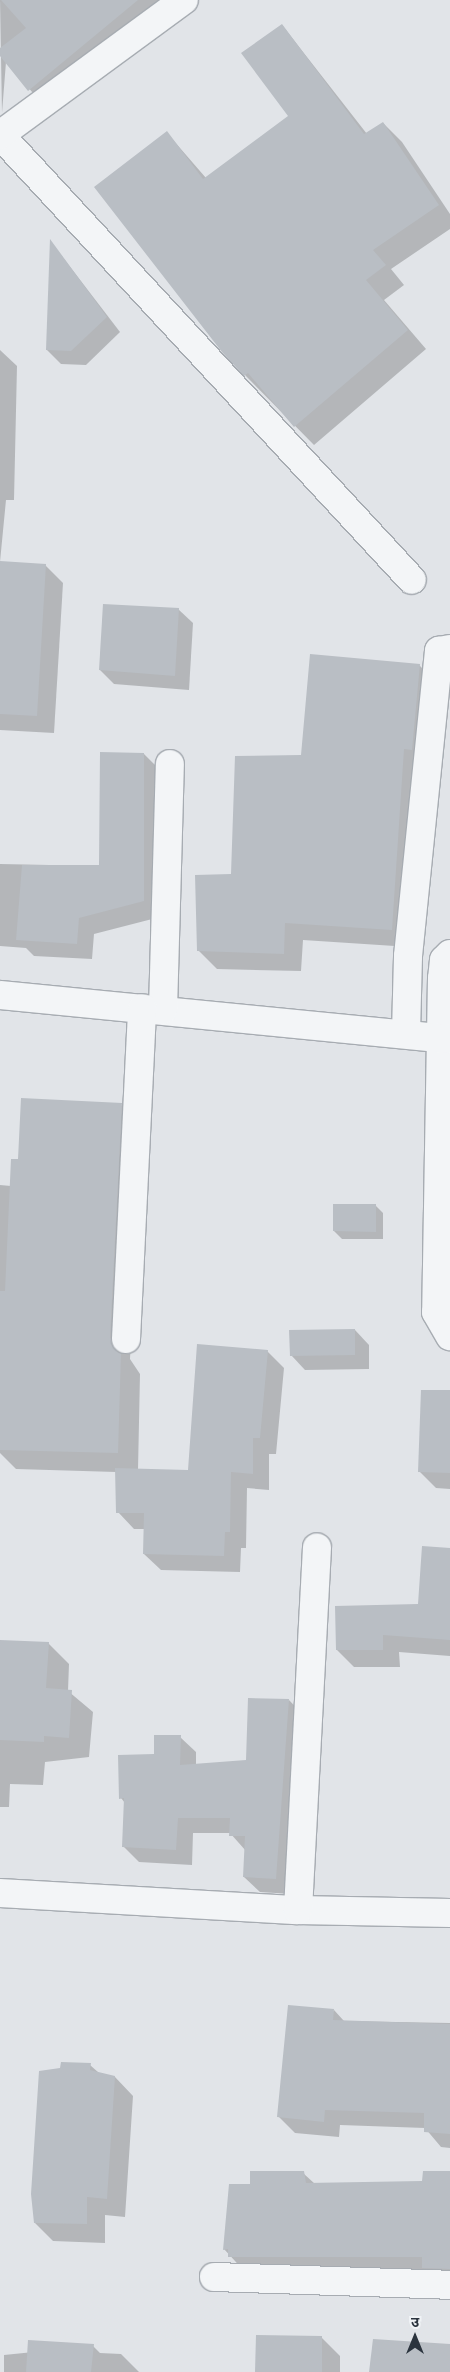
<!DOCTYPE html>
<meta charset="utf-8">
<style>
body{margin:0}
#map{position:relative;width:450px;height:2372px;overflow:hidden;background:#e1e4e8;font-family:"Golos Text","Noto Sans Devanagari",sans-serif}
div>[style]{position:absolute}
.shadow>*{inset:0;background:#0003}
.building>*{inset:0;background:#b9bec4}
.roads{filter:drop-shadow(1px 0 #a7acb2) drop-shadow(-1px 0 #a7acb2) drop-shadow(0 1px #a7acb2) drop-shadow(0 -1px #a7acb2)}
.minor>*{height:28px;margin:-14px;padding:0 14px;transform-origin:14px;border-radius:14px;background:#f3f5f7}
span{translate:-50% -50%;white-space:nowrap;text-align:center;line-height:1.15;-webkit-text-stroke:4px #f0f3f6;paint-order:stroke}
.north{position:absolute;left:390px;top:2312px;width:50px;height:50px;-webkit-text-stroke:4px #f0f3f6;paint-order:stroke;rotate:0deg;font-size:14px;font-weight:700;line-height:20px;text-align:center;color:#2b343e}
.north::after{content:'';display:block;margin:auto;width:18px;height:22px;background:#2b343e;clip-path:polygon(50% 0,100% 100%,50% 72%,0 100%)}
</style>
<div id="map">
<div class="shadow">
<i style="clip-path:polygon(0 0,177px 0,46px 108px,6px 62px,2px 113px)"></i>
<i style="clip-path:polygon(282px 25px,367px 134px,383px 123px,402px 142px,450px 214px,450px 229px,391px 269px,404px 285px,384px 300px,426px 349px,314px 445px,245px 375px,167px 133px,206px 178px,290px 116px)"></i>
<i style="clip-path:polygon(51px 242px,120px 332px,86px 365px,61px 364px,47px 350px)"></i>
<i style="clip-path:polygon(0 350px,17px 366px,14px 500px,6px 500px,0 562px)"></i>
<i style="clip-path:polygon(0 562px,45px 565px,63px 583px,54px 733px,0 730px)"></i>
<i style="clip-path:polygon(178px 609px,193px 623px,189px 690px,114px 684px,100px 670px)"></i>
<i style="clip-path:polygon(419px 665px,437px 683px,410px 947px,303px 940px,301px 971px,217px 969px,199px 951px,232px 875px)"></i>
<i style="clip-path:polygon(144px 754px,160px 770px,160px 917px,94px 934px,92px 959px,34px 956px,26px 948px,0 946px,0 864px,100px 866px)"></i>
<i style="clip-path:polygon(121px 1105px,141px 1125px,130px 1359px,140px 1374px,138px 1470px,189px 1472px,267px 1351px,284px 1368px,276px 1454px,269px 1454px,269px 1490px,247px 1488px,246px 1548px,241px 1548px,240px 1572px,161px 1570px,144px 1554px,145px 1529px,134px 1529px,118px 1512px,116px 1472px,16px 1469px,0 1453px,0 1185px,11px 1186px,19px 1161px)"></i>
<i style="clip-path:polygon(376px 1206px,383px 1213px,383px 1239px,342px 1239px,334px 1231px)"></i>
<i style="clip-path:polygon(355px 1330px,369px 1345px,369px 1369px,305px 1370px,291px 1355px)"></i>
<i style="clip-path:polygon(450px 1391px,450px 1489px,436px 1488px,419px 1471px)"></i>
<i style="clip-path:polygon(450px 1549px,450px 1656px,399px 1652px,400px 1667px,354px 1667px,337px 1650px,419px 1605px)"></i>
<i style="clip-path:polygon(0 1641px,48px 1643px,69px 1664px,68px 1691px,93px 1712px,89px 1757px,45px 1762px,43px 1785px,10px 1784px,9px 1807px,0 1807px)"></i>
<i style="clip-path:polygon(289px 1700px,304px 1716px,291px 1894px,260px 1892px,244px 1877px,246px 1851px,230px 1833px,193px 1833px,192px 1865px,139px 1862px,123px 1846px,125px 1803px,121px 1798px,155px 1756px,180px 1737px,196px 1752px,196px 1765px,247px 1762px)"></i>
<i style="clip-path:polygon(334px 2010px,344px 2021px,450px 2023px,450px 2148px,441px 2147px,425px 2128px,340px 2125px,339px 2137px,295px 2133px,279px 2117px)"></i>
<i style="clip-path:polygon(90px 2065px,99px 2073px,115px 2077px,133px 2096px,125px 2217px,105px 2215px,105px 2243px,53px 2241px,35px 2223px)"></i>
<i style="clip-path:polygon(303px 2173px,315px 2184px,424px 2183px,450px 2173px,450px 2285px,246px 2273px,224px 2249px,252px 2186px)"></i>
<i style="clip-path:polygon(321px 2337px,340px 2356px,340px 2372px,256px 2372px)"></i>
<i style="clip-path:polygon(93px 2346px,100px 2353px,121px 2354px,139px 2372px,4px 2372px,4px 2355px)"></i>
</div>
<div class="building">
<i style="clip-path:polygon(1px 0,138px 0,28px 91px,0 56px,0 48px,26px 28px)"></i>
<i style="clip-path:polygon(282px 24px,364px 134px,383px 122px,439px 205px,373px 250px,386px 265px,366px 280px,408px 330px,294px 427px,248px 373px,244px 376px,222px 352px,94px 187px,167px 131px,203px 179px,288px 116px,241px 53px)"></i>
<i style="clip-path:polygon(50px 239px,107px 317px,71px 351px,46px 350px)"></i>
<i style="clip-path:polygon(0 561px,46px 564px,37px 716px,0 714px)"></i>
<i style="clip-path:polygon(103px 604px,179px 608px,175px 676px,99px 670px)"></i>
<i style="clip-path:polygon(310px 654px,420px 664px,412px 750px,404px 749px,392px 930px,285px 923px,284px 954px,197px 951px,195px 875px,231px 874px,235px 756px,301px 755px)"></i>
<i style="clip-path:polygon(100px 752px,144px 753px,144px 901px,79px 918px,77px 944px,16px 940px,22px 865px,99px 865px)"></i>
<i style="clip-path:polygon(21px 1098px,122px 1103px,110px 1338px,121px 1353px,118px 1453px,0 1450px,0 1291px,5px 1291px,11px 1159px,18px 1159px)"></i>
<i style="clip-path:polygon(333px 1204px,376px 1204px,376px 1232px,333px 1231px)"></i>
<i style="clip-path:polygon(355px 1329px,355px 1355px,290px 1356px,289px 1330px)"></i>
<i style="clip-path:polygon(197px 1344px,268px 1350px,260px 1438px,253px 1438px,253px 1474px,231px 1472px,230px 1532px,225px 1532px,224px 1556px,143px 1554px,144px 1513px,116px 1513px,115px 1468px,188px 1470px)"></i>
<i style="clip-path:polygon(421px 1390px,450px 1390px,450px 1473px,418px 1472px)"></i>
<i style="clip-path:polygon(422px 1546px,450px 1548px,450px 1640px,383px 1635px,383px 1650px,336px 1650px,335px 1606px,418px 1604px)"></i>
<i style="clip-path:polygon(0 1640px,49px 1642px,46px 1688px,72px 1690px,69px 1738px,44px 1736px,44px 1742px,0 1740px)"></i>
<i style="clip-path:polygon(248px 1698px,289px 1699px,276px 1879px,243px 1877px,245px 1836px,229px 1836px,230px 1818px,178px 1818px,176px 1850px,122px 1847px,124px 1798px,119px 1799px,118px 1755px,154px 1754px,154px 1735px,181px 1735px,180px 1765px,246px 1760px)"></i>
<i style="clip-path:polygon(288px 2005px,334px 2009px,333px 2020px,450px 2024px,450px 2134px,424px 2132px,424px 2113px,325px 2110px,324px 2122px,277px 2117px)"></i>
<i style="clip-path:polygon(61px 2062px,91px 2063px,90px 2070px,115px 2076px,107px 2199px,87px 2197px,87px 2224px,34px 2223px,31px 2194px,39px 2071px,60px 2068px)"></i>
<i style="clip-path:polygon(250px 2171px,304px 2171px,306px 2183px,422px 2181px,423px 2171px,450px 2171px,450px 2269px,422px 2268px,422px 2257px,228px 2257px,228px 2249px,223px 2250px,229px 2184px,250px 2184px)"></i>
<i style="clip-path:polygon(256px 2335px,322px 2336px,322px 2372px,255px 2372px)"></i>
<i style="clip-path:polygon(373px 2339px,450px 2344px,450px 2372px,369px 2372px)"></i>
<i style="clip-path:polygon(28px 2340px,94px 2344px,91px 2372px,26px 2372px)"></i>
</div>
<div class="roads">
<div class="minor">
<i style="left:0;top:135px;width:606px;rotate:47.21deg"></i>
<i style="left:0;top:135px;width:228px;rotate:-36.3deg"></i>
<i style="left:450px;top:954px;width:8px;rotate:135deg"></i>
<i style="left:444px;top:960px;width:18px;rotate:96deg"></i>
<i style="left:442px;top:978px;width:334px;rotate:91deg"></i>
<i style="left:436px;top:1312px;width:28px;rotate:60deg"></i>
<i style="left:0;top:995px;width:452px;rotate:5.6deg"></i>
<i style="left:163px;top:1010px;width:246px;rotate:-88.4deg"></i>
<i style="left:406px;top:1033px;width:77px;rotate:-88.5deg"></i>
<i style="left:408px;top:956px;width:307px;rotate:-84.2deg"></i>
<i style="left:439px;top:651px;width:11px;rotate:-10deg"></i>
<i style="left:126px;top:1339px;width:331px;rotate:-87.2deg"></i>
<i style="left:0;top:1893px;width:298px;rotate:3.3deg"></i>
<i style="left:298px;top:1910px;width:152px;rotate:1.1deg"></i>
<i style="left:298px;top:1910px;width:363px;rotate:-87deg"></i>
<i style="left:214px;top:2277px;width:236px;rotate:1.9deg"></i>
</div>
</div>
<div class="north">उ</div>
</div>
